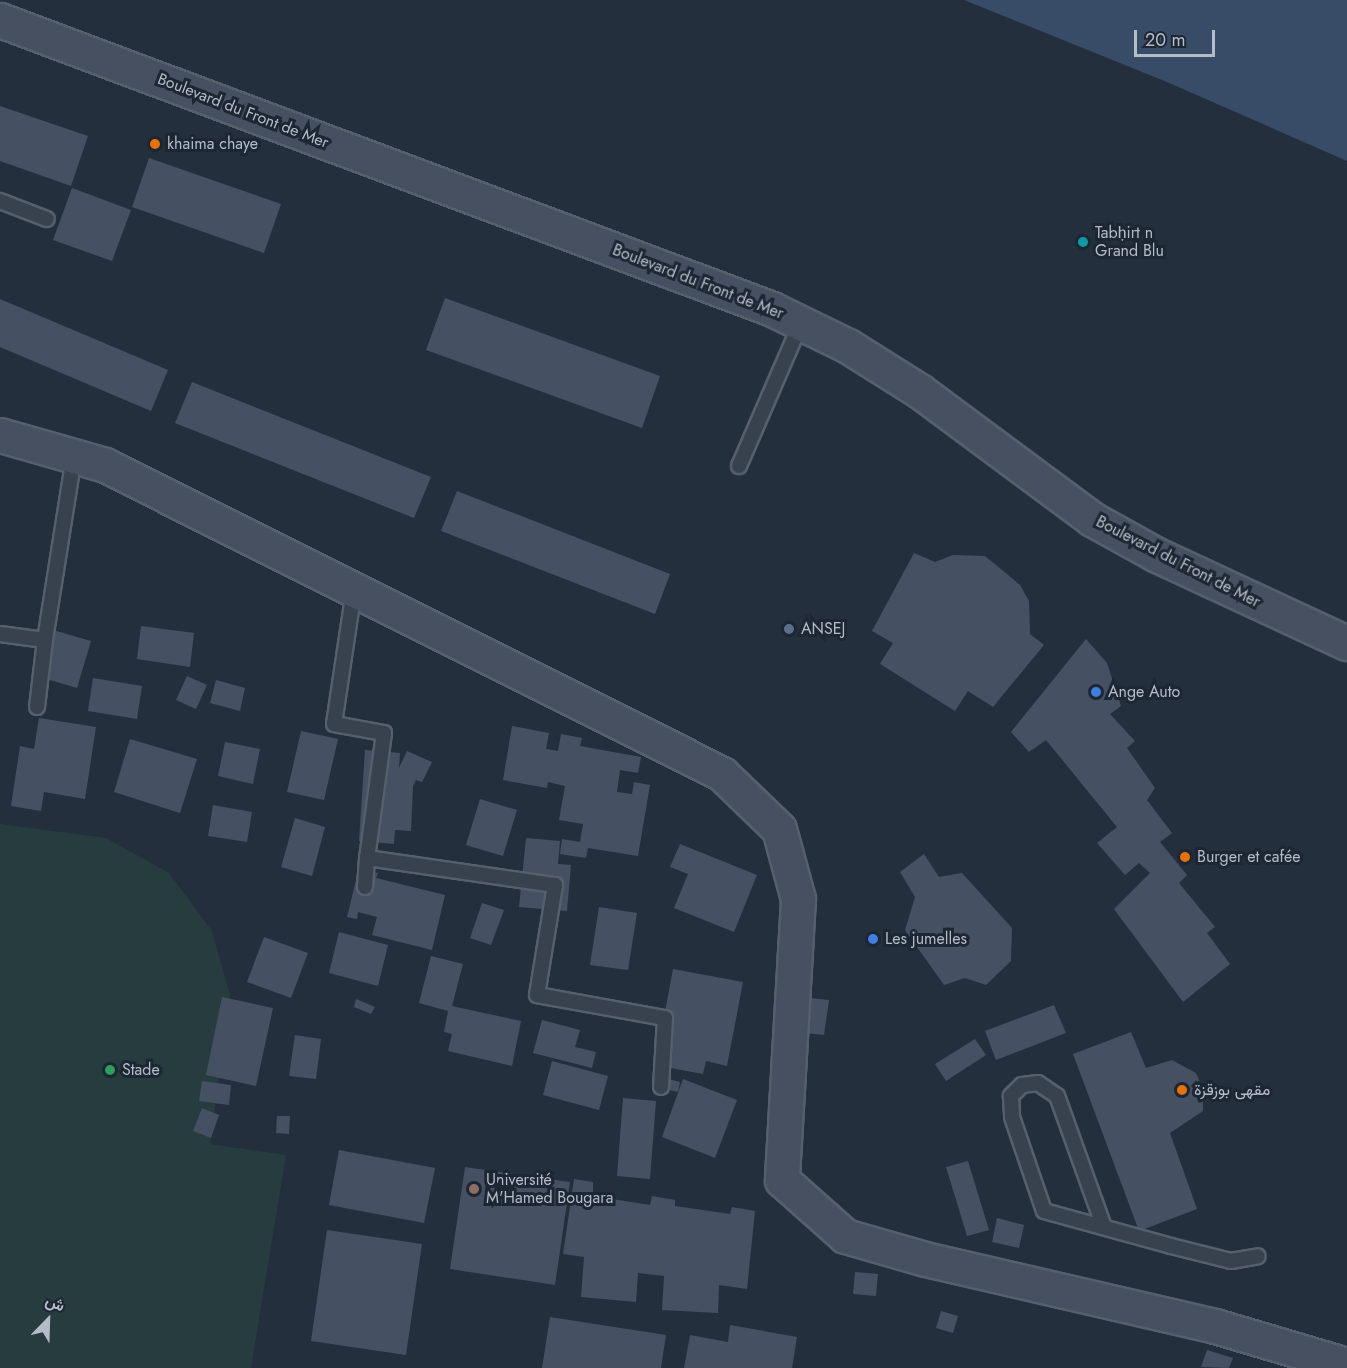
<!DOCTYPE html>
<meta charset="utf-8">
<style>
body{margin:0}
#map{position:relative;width:1347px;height:1368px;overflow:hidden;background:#242f3e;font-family:Jost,Vazirmatn,sans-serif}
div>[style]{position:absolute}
.green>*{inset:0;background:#263c3f}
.water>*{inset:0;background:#394c67}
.building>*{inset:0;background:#455162}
.roads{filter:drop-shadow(2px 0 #565f6c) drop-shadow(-2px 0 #565f6c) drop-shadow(0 2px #565f6c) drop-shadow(0 -2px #565f6c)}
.lane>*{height:14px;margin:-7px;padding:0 7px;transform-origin:7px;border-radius:7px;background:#38414e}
.secondary>*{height:33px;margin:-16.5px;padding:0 16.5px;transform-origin:16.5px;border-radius:16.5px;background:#465061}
.dots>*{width:16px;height:16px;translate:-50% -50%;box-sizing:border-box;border:3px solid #1d2633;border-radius:50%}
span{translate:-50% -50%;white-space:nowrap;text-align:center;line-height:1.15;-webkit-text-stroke:6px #1d2633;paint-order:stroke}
.street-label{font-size:16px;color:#b4bcc9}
.poi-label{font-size:16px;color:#b4bcc9}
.left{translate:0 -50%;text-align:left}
.north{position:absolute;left:18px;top:1290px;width:60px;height:60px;-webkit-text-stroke:4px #1d2633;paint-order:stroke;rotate:23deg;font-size:16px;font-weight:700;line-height:24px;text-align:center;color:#b4bcc9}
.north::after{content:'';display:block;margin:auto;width:21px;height:27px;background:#b4bcc9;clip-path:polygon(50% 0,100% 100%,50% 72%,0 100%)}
.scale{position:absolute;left:1134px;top:30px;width:81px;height:27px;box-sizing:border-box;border:3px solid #b4bcc9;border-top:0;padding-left:8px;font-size:18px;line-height:21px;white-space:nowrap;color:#b4bcc9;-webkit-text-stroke:4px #1d2633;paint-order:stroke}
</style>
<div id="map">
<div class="green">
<i style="clip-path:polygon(0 824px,106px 838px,169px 873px,212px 931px,230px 995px,210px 1144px,286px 1155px,251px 1368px,0 1368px)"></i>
</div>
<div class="water">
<i style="clip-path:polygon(964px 0,1347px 0,1347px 161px,1167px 82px)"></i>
</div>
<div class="building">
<i style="clip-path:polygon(0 106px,88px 136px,71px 186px,0 161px)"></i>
<i style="clip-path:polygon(149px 158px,281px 204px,264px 253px,132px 207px)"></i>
<i style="clip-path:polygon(72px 188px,131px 210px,112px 261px,53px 240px)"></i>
<i style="clip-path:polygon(445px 298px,660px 376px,642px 428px,426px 350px)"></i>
<i style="clip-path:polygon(0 299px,168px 370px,151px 411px,0 347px)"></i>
<i style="clip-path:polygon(192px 382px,431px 477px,414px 518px,175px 423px)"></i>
<i style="clip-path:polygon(457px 491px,670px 574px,655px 614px,441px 531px)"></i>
<i style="clip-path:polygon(914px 553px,935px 562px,953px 555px,985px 556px,1020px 585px,1029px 601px,1030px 634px,1044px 645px,993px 707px,968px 691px,955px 711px,880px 664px,893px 643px,872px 631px)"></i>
<i style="clip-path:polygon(39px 626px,91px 641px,77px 688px,37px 676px,45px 650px,33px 647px)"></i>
<i style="clip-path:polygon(141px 626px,194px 633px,190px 667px,137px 659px)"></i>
<i style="clip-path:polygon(1086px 639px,1107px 663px,1121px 706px,1110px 714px,1135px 741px,1127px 748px,1155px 788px,1147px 800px,1172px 833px,1160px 842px,1187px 875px,1179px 883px,1215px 927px,1207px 933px,1230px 964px,1183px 1002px,1114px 909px,1150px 873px,1139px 863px,1125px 875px,1097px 843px,1117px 827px,1046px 740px,1029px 752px,1011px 732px)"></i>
<i style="clip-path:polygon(187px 676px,207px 685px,196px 709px,176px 700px)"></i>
<i style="clip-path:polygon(93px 678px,142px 686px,137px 719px,88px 711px)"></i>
<i style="clip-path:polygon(216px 680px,245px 688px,240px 711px,210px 703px)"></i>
<i style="clip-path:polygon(39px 718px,96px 727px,85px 799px,44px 792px,41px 811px,11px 806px,20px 746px,34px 749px)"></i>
<i style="clip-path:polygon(512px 726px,549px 733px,546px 749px,558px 751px,561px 734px,582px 738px,580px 746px,641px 757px,638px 773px,620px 770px,617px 792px,632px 794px,634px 782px,650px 785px,638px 856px,588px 848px,586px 858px,560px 854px,562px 839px,580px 842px,583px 824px,559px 820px,565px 786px,548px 782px,547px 788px,503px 780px)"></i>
<i style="clip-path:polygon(301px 731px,338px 739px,324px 800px,287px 792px)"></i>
<i style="clip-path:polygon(130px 739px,197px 759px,180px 813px,114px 792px)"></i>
<i style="clip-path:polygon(225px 742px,260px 749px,253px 784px,218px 776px)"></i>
<i style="clip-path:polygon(365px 750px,400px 753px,399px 768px,407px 751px,432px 762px,422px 782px,416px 780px,413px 786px,411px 831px,395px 830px,394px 844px,359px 841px)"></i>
<i style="clip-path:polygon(480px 799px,517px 810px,503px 856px,466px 845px)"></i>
<i style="clip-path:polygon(213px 805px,252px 812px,247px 842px,208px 836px)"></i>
<i style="clip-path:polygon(295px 818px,325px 827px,312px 876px,281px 867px)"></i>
<i style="clip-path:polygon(526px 838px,560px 841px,558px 864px,571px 865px,567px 911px,519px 907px)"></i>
<i style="clip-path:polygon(680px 844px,757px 875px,734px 932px,674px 908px,688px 874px,670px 867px)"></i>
<i style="clip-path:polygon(924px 854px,939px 877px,962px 873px,1012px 928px,1011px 961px,986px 985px,965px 978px,944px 985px,905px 930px,915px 897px,900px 872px)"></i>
<i style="clip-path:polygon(359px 868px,378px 873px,376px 878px,445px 895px,432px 950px,372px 935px,377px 917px,358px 912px,357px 919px,347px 917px)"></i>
<i style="clip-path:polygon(482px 903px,504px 910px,491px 945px,470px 938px)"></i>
<i style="clip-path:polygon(599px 907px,637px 913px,628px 970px,590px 965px)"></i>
<i style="clip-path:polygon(339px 932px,388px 945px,378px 986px,329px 973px)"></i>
<i style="clip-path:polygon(264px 937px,308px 953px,291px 998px,247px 982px)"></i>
<i style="clip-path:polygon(431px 956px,463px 964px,452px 1006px,521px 1021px,512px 1066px,448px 1051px,452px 1034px,444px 1032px,448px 1011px,419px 1003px)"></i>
<i style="clip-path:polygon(673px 969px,743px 982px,727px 1066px,706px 1061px,703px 1074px,655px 1065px)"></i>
<i style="clip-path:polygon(222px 997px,273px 1008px,256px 1086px,206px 1075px)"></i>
<i style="clip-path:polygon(809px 998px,829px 1000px,824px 1035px,805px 1033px)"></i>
<i style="clip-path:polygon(356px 999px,375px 1007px,371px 1014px,354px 1007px)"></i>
<i style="clip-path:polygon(1054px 1005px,1066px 1033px,996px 1060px,985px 1031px)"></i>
<i style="clip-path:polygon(542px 1020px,580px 1030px,575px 1047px,596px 1052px,592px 1068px,533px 1053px)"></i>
<i style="clip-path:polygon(1131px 1032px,1146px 1068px,1172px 1060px,1196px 1073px,1203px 1089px,1203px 1111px,1170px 1133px,1197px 1209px,1139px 1231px,1073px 1054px)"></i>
<i style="clip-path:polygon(295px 1035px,321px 1039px,316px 1079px,289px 1076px)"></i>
<i style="clip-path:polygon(975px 1039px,986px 1055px,946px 1081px,935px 1064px)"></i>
<i style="clip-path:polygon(552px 1061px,608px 1076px,599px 1110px,543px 1095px)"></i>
<i style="clip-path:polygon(657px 1076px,680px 1082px,678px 1092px,655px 1087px)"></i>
<i style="clip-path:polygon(683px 1079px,737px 1100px,715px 1158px,662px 1137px)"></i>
<i style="clip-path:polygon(202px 1081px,231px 1085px,229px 1105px,199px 1101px)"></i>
<i style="clip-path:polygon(623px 1098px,656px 1101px,650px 1179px,617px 1176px)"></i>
<i style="clip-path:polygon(202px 1108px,219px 1115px,211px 1138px,193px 1131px)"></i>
<i style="clip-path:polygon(277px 1116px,290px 1116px,289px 1134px,276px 1133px)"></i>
<i style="clip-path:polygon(339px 1150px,435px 1168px,424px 1223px,329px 1205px)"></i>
<i style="clip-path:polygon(968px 1161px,989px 1230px,967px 1236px,946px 1167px)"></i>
<i style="clip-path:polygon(465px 1167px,570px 1182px,555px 1285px,450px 1269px)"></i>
<i style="clip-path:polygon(574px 1179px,593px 1182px,593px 1196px,650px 1205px,652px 1196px,675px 1200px,675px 1206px,730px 1214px,732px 1207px,755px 1211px,747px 1289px,719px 1285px,718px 1313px,662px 1310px,664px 1276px,638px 1273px,636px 1302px,581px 1297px,584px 1257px,563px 1254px)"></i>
<i style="clip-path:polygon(997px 1218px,1024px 1225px,1019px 1248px,992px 1242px)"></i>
<i style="clip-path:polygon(327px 1230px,422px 1244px,406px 1355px,311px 1341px)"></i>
<i style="clip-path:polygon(855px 1272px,878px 1274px,876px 1296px,853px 1294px)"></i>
<i style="clip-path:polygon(941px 1311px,958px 1316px,953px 1333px,936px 1328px)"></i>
<i style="clip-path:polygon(550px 1317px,666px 1335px,661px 1368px,542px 1368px)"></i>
<i style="clip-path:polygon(730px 1325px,797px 1337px,792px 1368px,684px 1368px,690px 1335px,728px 1342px)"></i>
<i style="clip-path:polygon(1207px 1350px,1233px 1358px,1229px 1368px,1201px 1367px)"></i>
</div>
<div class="roads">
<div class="lane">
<i style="left:0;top:201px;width:50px;rotate:21deg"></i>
<i style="left:739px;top:466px;width:156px;rotate:-66.6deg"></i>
<i style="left:354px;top:590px;width:135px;rotate:98.5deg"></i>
<i style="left:334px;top:724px;width:51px;rotate:10.2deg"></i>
<i style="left:384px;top:733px;width:126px;rotate:97.7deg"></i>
<i style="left:367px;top:858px;width:190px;rotate:8.2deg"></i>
<i style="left:555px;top:885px;width:111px;rotate:99.3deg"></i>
<i style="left:537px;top:995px;width:130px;rotate:10.2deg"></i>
<i style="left:665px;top:1018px;width:69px;rotate:93.3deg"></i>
<i style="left:0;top:634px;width:45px;rotate:7.6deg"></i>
<i style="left:45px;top:640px;width:186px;rotate:-81deg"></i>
<i style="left:37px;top:707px;width:67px;rotate:-83.2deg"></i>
<i style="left:365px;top:887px;width:29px;rotate:-86deg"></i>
<i style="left:1104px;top:1227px;width:139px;rotate:-109.7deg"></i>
<i style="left:1057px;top:1096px;width:23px;rotate:-146deg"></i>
<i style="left:1038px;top:1083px;width:16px;rotate:173deg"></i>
<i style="left:1022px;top:1085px;width:16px;rotate:135deg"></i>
<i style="left:1011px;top:1096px;width:21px;rotate:87deg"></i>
<i style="left:1012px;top:1117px;width:99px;rotate:71.2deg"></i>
<i style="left:1044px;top:1211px;width:132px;rotate:15.4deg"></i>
<i style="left:1171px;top:1246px;width:62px;rotate:14deg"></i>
<i style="left:1231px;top:1261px;width:27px;rotate:-10deg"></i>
</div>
<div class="secondary">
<i style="left:0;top:20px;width:824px;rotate:20.52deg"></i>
<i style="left:772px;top:309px;width:85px;rotate:26deg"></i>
<i style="left:848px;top:346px;width:86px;rotate:32.2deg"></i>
<i style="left:921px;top:392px;width:213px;rotate:36.6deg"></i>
<i style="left:1092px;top:519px;width:74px;rotate:29deg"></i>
<i style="left:1157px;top:555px;width:209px;rotate:24.9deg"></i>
<i style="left:0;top:435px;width:109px;rotate:15.9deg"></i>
<i style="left:105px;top:465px;width:690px;rotate:26.6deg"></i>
<i style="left:722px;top:774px;width:79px;rotate:44deg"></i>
<i style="left:779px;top:829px;width:73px;rotate:74.8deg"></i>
<i style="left:798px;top:899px;width:281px;rotate:93.3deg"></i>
<i style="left:782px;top:1180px;width:84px;rotate:41.6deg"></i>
<i style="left:845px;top:1236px;width:83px;rotate:16deg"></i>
<i style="left:925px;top:1259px;width:298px;rotate:13deg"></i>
<i style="left:1215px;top:1326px;width:138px;rotate:16.5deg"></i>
</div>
</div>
<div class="dots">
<i style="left:155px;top:144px;background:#e8710a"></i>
<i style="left:1083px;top:242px;background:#0f9aa8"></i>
<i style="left:789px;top:629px;background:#5c6f8a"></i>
<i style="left:1096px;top:692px;background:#3f7fe0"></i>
<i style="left:1185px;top:857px;background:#e8710a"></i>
<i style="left:873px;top:939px;background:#3f7fe0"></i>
<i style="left:110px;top:1070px;background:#2e9e5b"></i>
<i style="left:1182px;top:1090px;background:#e8710a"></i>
<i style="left:474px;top:1189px;background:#8d6e63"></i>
</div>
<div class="street-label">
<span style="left:243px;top:111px;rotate:21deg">Boulevard du Front de Mer</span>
<span style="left:698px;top:282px;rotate:21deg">Boulevard du Front de Mer</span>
<span style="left:1178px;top:562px;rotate:27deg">Boulevard du Front de Mer</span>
</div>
<div class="poi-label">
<span class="left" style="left:167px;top:144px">khaima chaye</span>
<span class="left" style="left:1095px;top:242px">Tabḥirt n<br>Grand Blu</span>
<span class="left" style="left:801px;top:629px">ANSEJ</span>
<span class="left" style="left:1108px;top:692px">Ange Auto</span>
<span class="left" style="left:1197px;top:857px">Burger et cafée</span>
<span class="left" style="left:885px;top:939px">Les jumelles</span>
<span class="left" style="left:122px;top:1070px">Stade</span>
<span class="left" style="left:1194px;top:1090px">مقهى بوزقزة</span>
<span class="left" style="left:486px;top:1189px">Université<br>M'Hamed Bougara</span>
</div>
<div class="north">ش</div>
<div class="scale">20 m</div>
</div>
